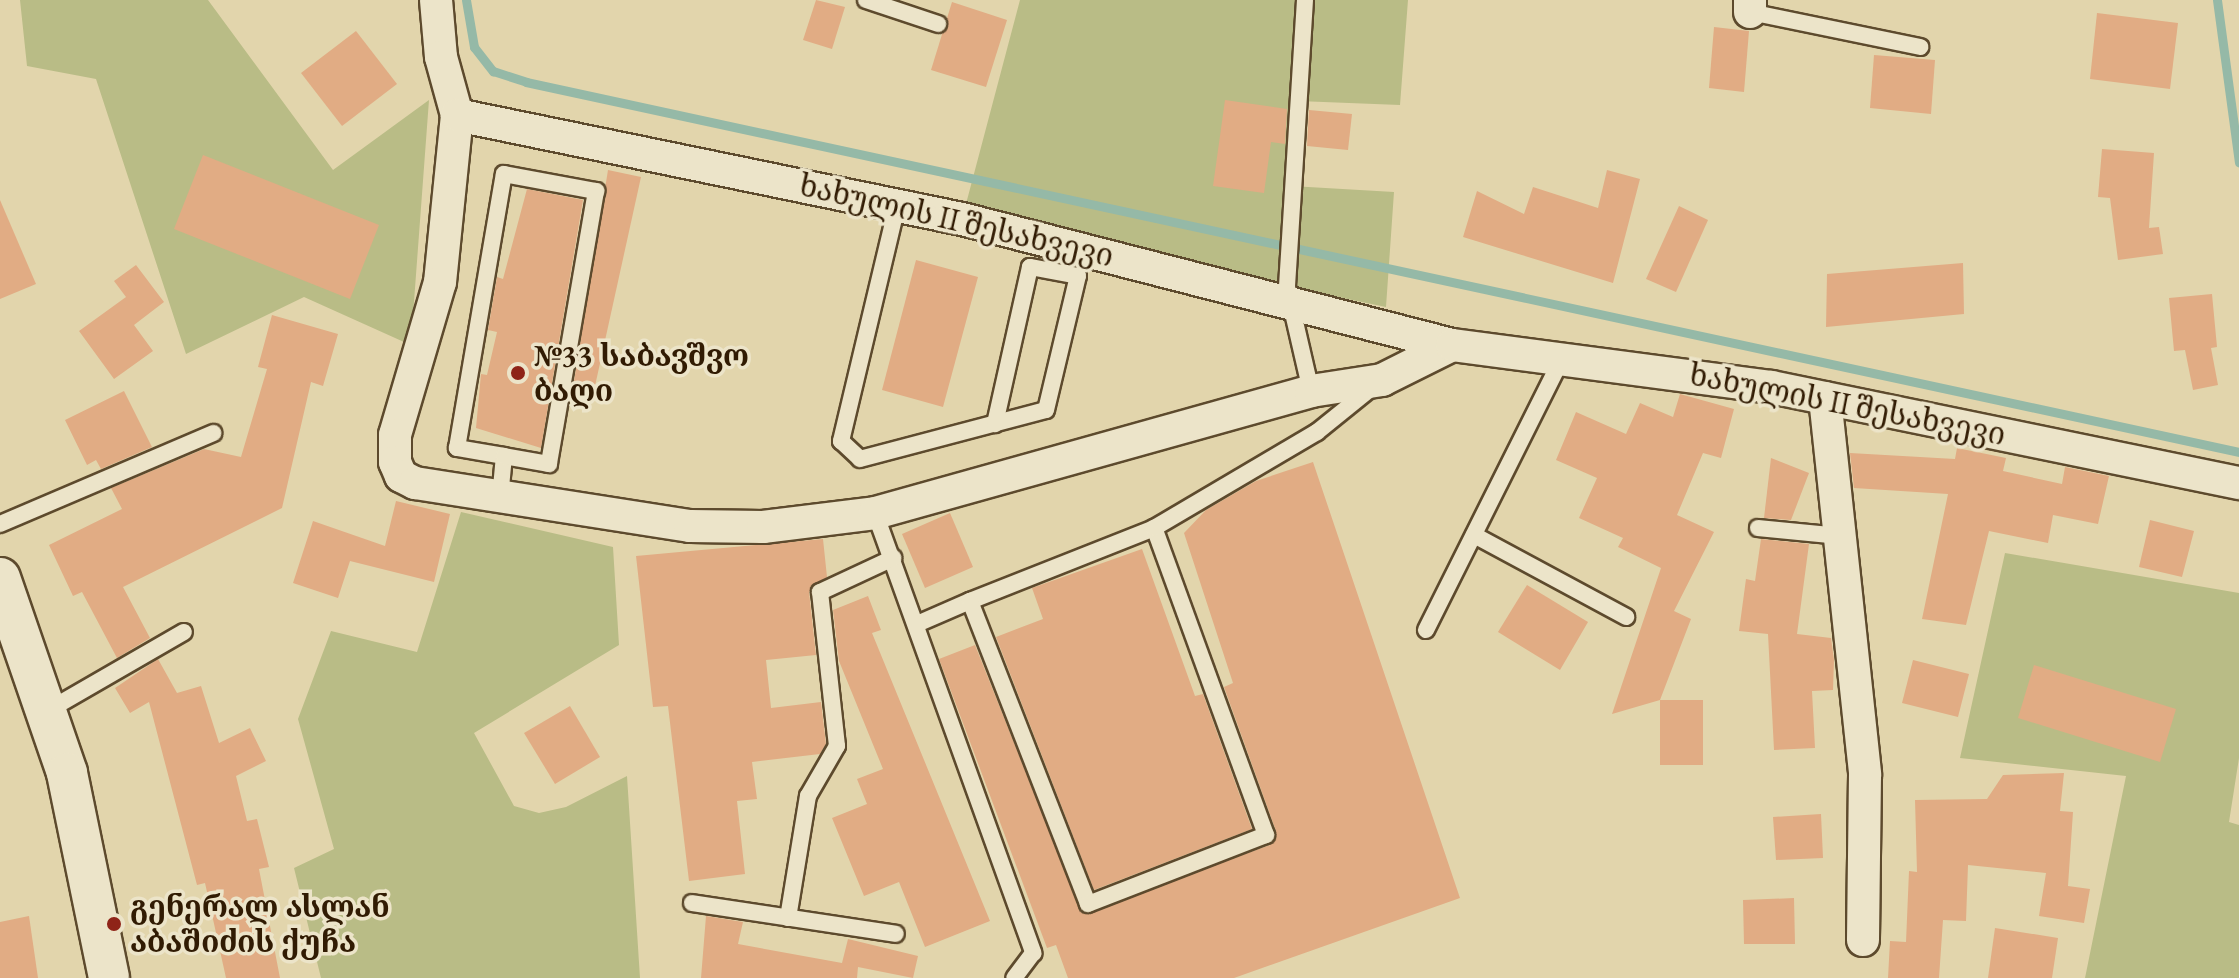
<!DOCTYPE html>
<meta charset="utf-8">
<style>
body{margin:0}
#map{position:relative;width:2239px;height:978px;overflow:hidden;background:#e2d5ac;font-family:"EB Garamond","Noto Serif Georgian",serif}
div>[style]{position:absolute}
.green>*{inset:0;background:#b9bc86}
.stream>*{height:9px;margin:-4.5px;padding:0 4.5px;transform-origin:4.5px;border-radius:4.5px;background:#95b9a7}
.building>*{inset:0;background:#e1ac84}
.roads{filter:drop-shadow(2px 0 #5d4a2d) drop-shadow(-2px 0 #5d4a2d) drop-shadow(0 2px #5d4a2d) drop-shadow(0 -2px #5d4a2d)}
.service>*{height:16px;margin:-8px;padding:0 8px;transform-origin:8px;border-radius:8px;background:#ece4c9}
.minor>*{height:32px;margin:-16px;padding:0 16px;transform-origin:16px;border-radius:16px;background:#ece4c9}
.tertiary>*{height:40px;margin:-20px;padding:0 20px;transform-origin:20px;border-radius:20px;background:#ece4c9}
.dots>*{width:22px;height:22px;translate:-50% -50%;box-sizing:border-box;border:4px solid #ece4c9;border-radius:50%}
span{translate:-50% -50%;white-space:nowrap;text-align:center;line-height:1.15;-webkit-text-stroke:7px #ece4c9;paint-order:stroke}
.street-label{font-size:30px;color:#311b03}
.poi-label{font-size:30px;color:#311b03;font-weight:700}
.left{translate:0 -50%;text-align:left}
</style>
<div id="map">
<div class="green">
<i style="clip-path:polygon(20px 0,208px 0,333px 170px,429px 100px,413px 315px,404px 342px,304px 297px,186px 354px,96px 79px,27px 66px)"></i>
<i style="clip-path:polygon(1020px 0,1408px 0,1400px 105px,1298px 101px,1291px 186px,1394px 192px,1386px 307px,962px 219px)"></i>
<i style="clip-path:polygon(461px 512px,613px 547px,619px 645px,474px 733px,514px 806px,539px 813px,566px 807px,627px 776px,640px 978px,321px 978px,294px 868px,334px 849px,298px 719px,331px 631px,417px 652px)"></i>
<i style="clip-path:polygon(2005px 553px,2239px 593px,2239px 758px,2229px 822px,2239px 825px,2239px 978px,2085px 978px,2126px 776px,1960px 758px)"></i>
</div>
<div class="stream">
<i style="left:466px;top:0;width:48px;rotate:80.3deg"></i>
<i style="left:474px;top:47px;width:31px;rotate:52deg"></i>
<i style="left:493px;top:71px;width:35px;rotate:18deg"></i>
<i style="left:526px;top:82px;width:1753px;rotate:12.19deg"></i>
<i style="left:2217px;top:0;width:164px;rotate:82.3deg"></i>
</div>
<div class="building">
<i style="clip-path:polygon(816px 0,845px 7px,832px 49px,803px 40px)"></i>
<i style="clip-path:polygon(952px 2px,1007px 20px,986px 87px,931px 70px)"></i>
<i style="clip-path:polygon(2097px 13px,2178px 23px,2170px 89px,2090px 79px)"></i>
<i style="clip-path:polygon(1714px 27px,1749px 31px,1744px 92px,1709px 88px)"></i>
<i style="clip-path:polygon(356px 31px,397px 84px,342px 126px,301px 73px)"></i>
<i style="clip-path:polygon(1874px 55px,1935px 60px,1931px 114px,1870px 108px)"></i>
<i style="clip-path:polygon(1225px 100px,1287px 109px,1285px 144px,1271px 142px,1264px 193px,1213px 186px)"></i>
<i style="clip-path:polygon(1309px 110px,1352px 114px,1348px 150px,1307px 146px)"></i>
<i style="clip-path:polygon(2102px 149px,2154px 153px,2149px 228px,2159px 227px,2163px 254px,2118px 260px,2110px 198px,2098px 197px)"></i>
<i style="clip-path:polygon(203px 155px,379px 225px,350px 299px,174px 229px)"></i>
<i style="clip-path:polygon(608px 170px,641px 177px,595px 386px,574px 381px)"></i>
<i style="clip-path:polygon(1607px 170px,1640px 179px,1613px 283px,1463px 237px,1477px 191px,1524px 214px,1533px 187px,1598px 208px)"></i>
<i style="clip-path:polygon(527px 189px,583px 200px,541px 448px,476px 428px,481px 374px,487px 375px,497px 332px,488px 330px,497px 277px,503px 279px)"></i>
<i style="clip-path:polygon(0 200px,36px 284px,0 299px)"></i>
<i style="clip-path:polygon(1679px 206px,1708px 220px,1676px 292px,1646px 279px)"></i>
<i style="clip-path:polygon(916px 260px,978px 277px,943px 407px,882px 390px)"></i>
<i style="clip-path:polygon(1963px 263px,1964px 314px,1826px 327px,1827px 274px)"></i>
<i style="clip-path:polygon(136px 265px,164px 302px,134px 325px,153px 351px,114px 379px,79px 331px,126px 297px,114px 281px)"></i>
<i style="clip-path:polygon(2212px 294px,2217px 347px,2211px 348px,2218px 385px,2193px 390px,2185px 350px,2174px 351px,2169px 298px)"></i>
<i style="clip-path:polygon(272px 315px,338px 334px,323px 386px,311px 382px,282px 508px,123px 587px,150px 638px,117px 658px,82px 592px,73px 596px,49px 545px,122px 509px,111px 488px,204px 449px,241px 457px,267px 369px,258px 367px)"></i>
<i style="clip-path:polygon(124px 391px,152px 447px,101px 469px,96px 460px,87px 465px,65px 420px)"></i>
<i style="clip-path:polygon(1680px 394px,1734px 409px,1721px 458px,1703px 453px,1677px 515px,1714px 532px,1674px 611px,1691px 619px,1660px 700px,1612px 714px,1661px 568px,1618px 547px,1623px 538px,1579px 518px,1597px 478px,1556px 460px,1576px 412px,1626px 434px,1640px 403px,1673px 417px)"></i>
<i style="clip-path:polygon(1957px 448px,2006px 458px,2003px 471px,2062px 484px,2065px 467px,2109px 476px,2098px 524px,2053px 515px,2048px 543px,1989px 531px,1966px 625px,1922px 619px,1948px 494px,1854px 488px,1850px 453px,1955px 459px)"></i>
<i style="clip-path:polygon(1771px 458px,1809px 473px,1791px 520px,1764px 518px)"></i>
<i style="clip-path:polygon(1313px 462px,1460px 898px,1234px 978px,1068px 978px,1056px 945px,1047px 948px,939px 659px,975px 645px,1082px 913px,1270px 845px,1276px 831px,1224px 687px,1233px 683px,1184px 533px,1206px 510px,1256px 481px)"></i>
<i style="clip-path:polygon(396px 501px,450px 514px,434px 582px,350px 561px,338px 598px,293px 583px,313px 521px,385px 546px)"></i>
<i style="clip-path:polygon(950px 513px,973px 567px,925px 588px,902px 534px)"></i>
<i style="clip-path:polygon(2150px 520px,2194px 531px,2182px 577px,2139px 567px)"></i>
<i style="clip-path:polygon(823px 539px,827px 577px,809px 592px,816px 655px,766px 660px,771px 708px,821px 702px,826px 744px,820px 754px,752px 762px,757px 799px,737px 801px,745px 874px,689px 881px,668px 706px,653px 707px,636px 556px)"></i>
<i style="clip-path:polygon(1761px 539px,1809px 544px,1797px 634px,1831px 638px,1834px 660px,1833px 690px,1812px 691px,1815px 748px,1774px 750px,1768px 634px,1739px 631px,1746px 579px,1755px 581px)"></i>
<i style="clip-path:polygon(1142px 549px,1195px 696px,1203px 694px,1252px 829px,1094px 890px,996px 637px,1043px 619px,1032px 588px)"></i>
<i style="clip-path:polygon(1527px 585px,1588px 622px,1560px 670px,1498px 632px)"></i>
<i style="clip-path:polygon(868px 596px,881px 630px,872px 633px,990px 921px,925px 947px,899px 882px,864px 896px,832px 818px,867px 804px,857px 779px,883px 769px,839px 661px,833px 610px)"></i>
<i style="clip-path:polygon(158px 659px,177px 693px,201px 686px,219px 743px,250px 728px,266px 761px,236px 776px,247px 821px,257px 819px,269px 867px,259px 869px,280px 978px,226px 978px,205px 883px,197px 885px,149px 702px,130px 713px,115px 688px)"></i>
<i style="clip-path:polygon(1913px 660px,1969px 674px,1958px 717px,1902px 703px)"></i>
<i style="clip-path:polygon(2034px 665px,2176px 709px,2160px 762px,2018px 718px)"></i>
<i style="clip-path:polygon(1660px 700px,1703px 700px,1703px 765px,1660px 765px)"></i>
<i style="clip-path:polygon(570px 706px,600px 757px,555px 784px,524px 733px)"></i>
<i style="clip-path:polygon(2064px 773px,2060px 811px,2073px 812px,2068px 886px,2090px 889px,2084px 923px,2039px 916px,2046px 873px,1968px 865px,1966px 921px,1943px 920px,1939px 978px,1888px 978px,1890px 941px,1906px 942px,1909px 871px,1917px 872px,1915px 800px,1987px 799px,2003px 775px)"></i>
<i style="clip-path:polygon(1821px 814px,1823px 858px,1776px 860px,1773px 817px)"></i>
<i style="clip-path:polygon(1794px 898px,1795px 944px,1744px 944px,1743px 900px)"></i>
<i style="clip-path:polygon(29px 916px,38px 978px,0 978px,0 922px)"></i>
<i style="clip-path:polygon(706px 916px,743px 922px,738px 944px,842px 963px,848px 939px,918px 956px,913px 978px,858px 967px,857px 978px,701px 978px)"></i>
<i style="clip-path:polygon(1995px 928px,2058px 938px,2052px 978px,1988px 978px)"></i>
</div>
<div class="roads">
<div class="service">
<i style="left:866px;top:0;width:76px;rotate:18.4deg"></i>
<i style="left:1305px;top:0;width:288px;rotate:93.6deg"></i>
<i style="left:1287px;top:287px;width:107px;rotate:77deg"></i>
<i style="left:1750px;top:12px;width:174px;rotate:11.6deg"></i>
<i style="left:897px;top:206px;width:242px;rotate:103.4deg"></i>
<i style="left:841px;top:441px;width:26px;rotate:43deg"></i>
<i style="left:860px;top:459px;width:192px;rotate:-14.8deg"></i>
<i style="left:1046px;top:410px;width:138px;rotate:-76.6deg"></i>
<i style="left:1078px;top:276px;width:49px;rotate:-169.4deg"></i>
<i style="left:1030px;top:267px;width:161px;rotate:102.6deg"></i>
<i style="left:500px;top:498px;width:42px;rotate:-84.6deg"></i>
<i style="left:504px;top:456px;width:48px;rotate:-170.3deg"></i>
<i style="left:457px;top:448px;width:278px;rotate:-80.3deg"></i>
<i style="left:504px;top:174px;width:94px;rotate:10.5deg"></i>
<i style="left:596px;top:191px;width:277px;rotate:99.8deg"></i>
<i style="left:549px;top:464px;width:46px;rotate:-169.9deg"></i>
<i style="left:875px;top:513px;width:468px;rotate:70.2deg"></i>
<i style="left:1033px;top:953px;width:31px;rotate:127deg"></i>
<i style="left:0;top:524px;width:232px;rotate:-23.1deg"></i>
<i style="left:1758px;top:528px;width:82px;rotate:5.6deg"></i>
<i style="left:1474px;top:535px;width:173px;rotate:28.3deg"></i>
<i style="left:970px;top:601px;width:198px;rotate:-21.6deg"></i>
<i style="left:917px;top:624px;width:58px;rotate:-23.5deg"></i>
<i style="left:970px;top:601px;width:325px;rotate:68.7deg"></i>
<i style="left:1088px;top:904px;width:191px;rotate:-21.2deg"></i>
<i style="left:1266px;top:835px;width:327px;rotate:-110deg"></i>
<i style="left:1154px;top:528px;width:189px;rotate:-30.5deg"></i>
<i style="left:1317px;top:432px;width:73px;rotate:-38.9deg"></i>
<i style="left:1426px;top:630px;width:305px;rotate:-63.4deg"></i>
<i style="left:47px;top:711px;width:158px;rotate:-30deg"></i>
<i style="left:692px;top:903px;width:206px;rotate:8.6deg"></i>
<i style="left:788px;top:918px;width:124px;rotate:-80.7deg"></i>
<i style="left:808px;top:796px;width:58px;rotate:-59.9deg"></i>
<i style="left:837px;top:746px;width:155px;rotate:-96.3deg"></i>
<i style="left:820px;top:592px;width:81px;rotate:-25deg"></i>
</div>
<div class="minor">
<i style="left:436px;top:0;width:57px;rotate:85deg"></i>
<i style="left:441px;top:57px;width:60px;rotate:74.6deg"></i>
<i style="left:457px;top:115px;width:168px;rotate:95.8deg"></i>
<i style="left:440px;top:282px;width:159px;rotate:106.4deg"></i>
<i style="left:395px;top:435px;width:27px;rotate:90deg"></i>
<i style="left:395px;top:462px;width:15px;rotate:67deg"></i>
<i style="left:401px;top:476px;width:16px;rotate:27deg"></i>
<i style="left:415px;top:483px;width:278px;rotate:8.9deg"></i>
<i style="left:690px;top:526px;width:73px;rotate:0.8deg"></i>
<i style="left:763px;top:527px;width:113px;rotate:-7.1deg"></i>
<i style="left:875px;top:513px;width:453px;rotate:-15.6deg"></i>
<i style="left:1311px;top:391px;width:72px;rotate:-8.8deg"></i>
<i style="left:1382px;top:380px;width:78px;rotate:-26.6deg"></i>
<i style="left:1750px;top:12px;width:12px;rotate:-90deg"></i>
<i style="left:457px;top:115px;width:516px;rotate:11.64deg"></i>
<i style="left:962px;top:219px;width:506px;rotate:14.42deg"></i>
<i style="left:1452px;top:345px;width:322px;rotate:7.5deg"></i>
<i style="left:1771px;top:387px;width:478px;rotate:11.6deg"></i>
<i style="left:1825px;top:398px;width:379px;rotate:83.9deg"></i>
<i style="left:1865px;top:775px;width:165px;rotate:90.7deg"></i>
</div>
<div class="tertiary">
<i style="left:0;top:578px;width:206px;rotate:71deg"></i>
<i style="left:67px;top:773px;width:209px;rotate:78.4deg"></i>
</div>
</div>
<div class="dots">
<i style="left:518px;top:373px;background:#8f2418"></i>
<i style="left:114px;top:924px;background:#8f2418"></i>
</div>
<div class="street-label">
<span style="left:956px;top:221px;rotate:13deg">ხახულის II შესახვევი</span>
<span style="left:1847px;top:405px;rotate:11deg">ხახულის II შესახვევი</span>
</div>
<div class="poi-label">
<span class="left" style="left:534px;top:373px">№33 საბავშვო<br>ბაღი</span>
<span class="left" style="left:130px;top:924px">გენერალ ასლან<br>აბაშიძის ქუჩა</span>
</div>
</div>
